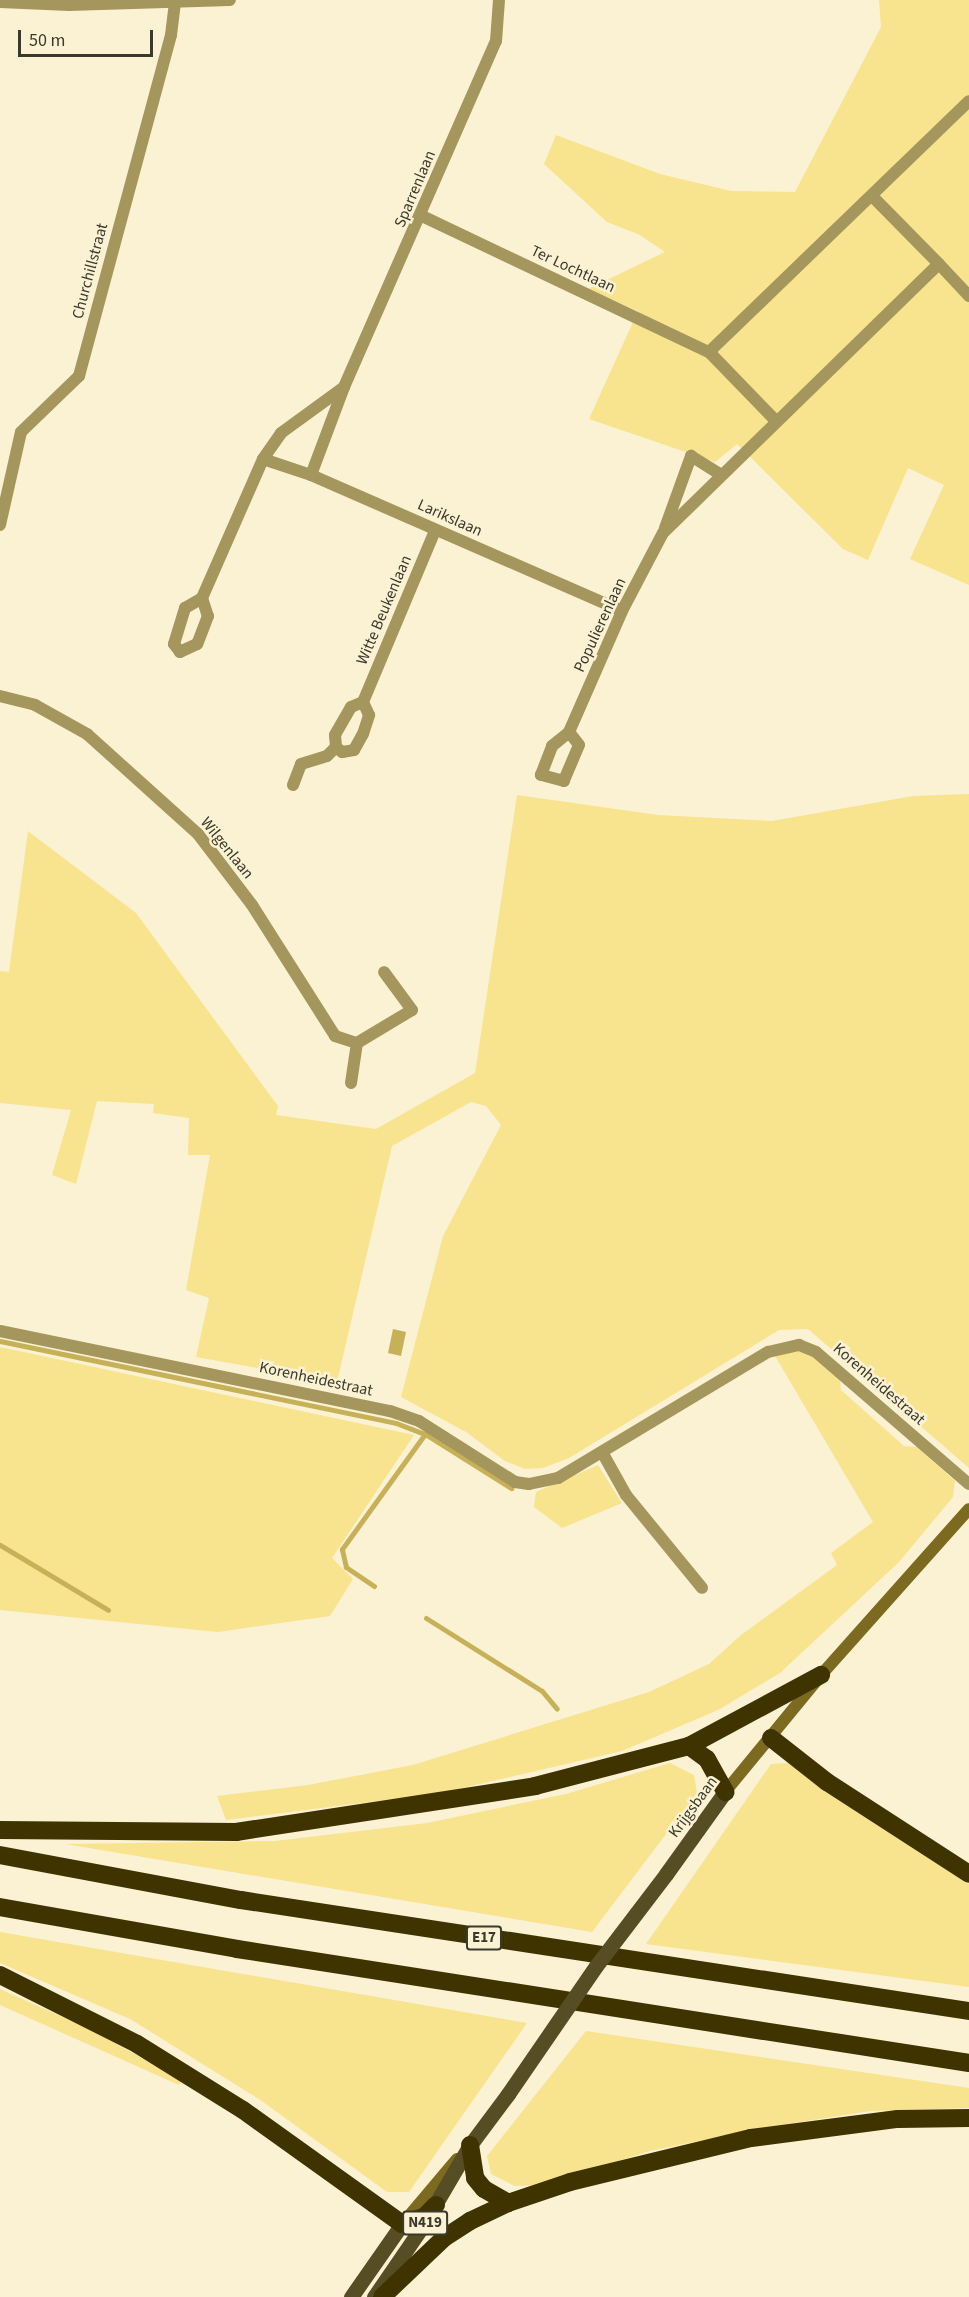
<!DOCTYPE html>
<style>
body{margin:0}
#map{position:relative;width:969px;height:2297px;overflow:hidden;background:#faf2d3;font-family:"Source Sans 3",sans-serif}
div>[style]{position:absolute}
.green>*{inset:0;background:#f8e38e}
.water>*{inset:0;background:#c7b158}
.stream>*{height:5px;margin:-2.5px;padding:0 2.5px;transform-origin:2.5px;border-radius:2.5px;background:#c7b158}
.minor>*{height:12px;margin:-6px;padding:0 6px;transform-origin:6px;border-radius:6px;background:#a5965e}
.tertiary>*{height:12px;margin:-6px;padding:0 6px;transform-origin:6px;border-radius:6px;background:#a5965e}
.secondary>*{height:12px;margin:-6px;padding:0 6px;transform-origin:6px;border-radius:6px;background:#7b6a20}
.primary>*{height:15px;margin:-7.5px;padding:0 7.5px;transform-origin:7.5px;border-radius:7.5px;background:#574d25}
.motorway>*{height:18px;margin:-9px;padding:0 9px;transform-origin:9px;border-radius:9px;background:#3f3300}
.primary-bridge>*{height:15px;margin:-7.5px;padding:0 7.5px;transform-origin:7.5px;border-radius:7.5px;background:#574d25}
span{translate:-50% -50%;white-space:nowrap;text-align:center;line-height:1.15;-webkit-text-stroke:5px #faf2d3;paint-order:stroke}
.shield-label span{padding:2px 4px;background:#faf2d3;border:2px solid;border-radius:4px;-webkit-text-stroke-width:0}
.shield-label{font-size:15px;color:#3b382c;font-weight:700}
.street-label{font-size:16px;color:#3b382c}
.scale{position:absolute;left:18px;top:30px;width:135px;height:27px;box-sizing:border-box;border:3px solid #3b382c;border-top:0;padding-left:8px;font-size:18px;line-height:21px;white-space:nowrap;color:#3b382c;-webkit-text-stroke:4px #faf2d3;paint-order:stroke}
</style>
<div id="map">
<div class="green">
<i style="clip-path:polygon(879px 0,969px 0,969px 585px,910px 559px,944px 485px,908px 468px,868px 560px,843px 549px,737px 444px,715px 462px,589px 419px,638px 311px,588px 289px,665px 252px,640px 235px,607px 222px,544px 164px,556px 135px,660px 174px,731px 191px,795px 192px,881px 27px)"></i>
<i style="clip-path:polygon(969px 794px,969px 1468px,808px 1329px,779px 1330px,569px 1458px,543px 1468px,525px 1469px,505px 1461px,466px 1432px,401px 1397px,443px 1236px,501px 1125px,486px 1106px,471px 1102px,392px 1146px,337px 1382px,196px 1357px,209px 1298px,186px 1290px,210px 1155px,188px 1155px,189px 1118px,153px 1113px,154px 1104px,97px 1101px,76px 1184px,52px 1175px,71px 1110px,0 1103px,0 971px,9px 972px,28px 831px,136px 913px,278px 1106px,276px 1115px,376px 1129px,475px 1073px,517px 795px,658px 815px,772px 821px,913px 796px)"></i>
<i style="clip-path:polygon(0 1347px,414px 1435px,332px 1558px,353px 1579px,330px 1616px,218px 1632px,0 1610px)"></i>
<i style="clip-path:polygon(796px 1351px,815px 1356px,840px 1380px,841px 1390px,904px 1446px,917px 1447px,955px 1481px,953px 1497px,899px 1562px,780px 1673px,718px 1710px,622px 1751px,441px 1793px,226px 1820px,217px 1796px,308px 1785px,413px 1765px,649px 1692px,709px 1664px,741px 1635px,837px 1565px,831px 1553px,873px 1522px,775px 1356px)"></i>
<i style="clip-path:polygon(598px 1465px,622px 1503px,562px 1528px,534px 1507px,536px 1492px)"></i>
<i style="clip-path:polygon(670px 1763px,694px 1775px,697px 1793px,592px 1932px,65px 1844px,275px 1841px,427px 1823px,566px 1794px)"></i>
<i style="clip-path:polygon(788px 1763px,969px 1884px,969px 1987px,646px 1944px,771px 1764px)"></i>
<i style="clip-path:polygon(0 1932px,527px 2023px,409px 2192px,387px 2192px,259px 2099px,130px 2019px,0 1963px)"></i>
<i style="clip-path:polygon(0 1989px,85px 2027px,182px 2080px,179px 2085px,0 2005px)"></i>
<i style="clip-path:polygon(586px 2031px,969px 2088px,969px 2108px,870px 2111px,762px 2128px,650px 2151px,541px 2185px,515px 2186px,491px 2174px,487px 2156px)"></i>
</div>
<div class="water">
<i style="clip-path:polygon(393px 1329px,406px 1332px,401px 1356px,388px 1353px)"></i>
</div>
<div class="stream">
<i style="left:0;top:1341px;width:404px;rotate:11.7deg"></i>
<i style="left:396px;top:1423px;width:31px;rotate:21deg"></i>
<i style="left:425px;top:1434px;width:102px;rotate:32.1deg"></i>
<i style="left:0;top:1545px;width:126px;rotate:31deg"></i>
<i style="left:374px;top:1586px;width:34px;rotate:-146deg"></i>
<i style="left:346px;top:1567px;width:18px;rotate:-103deg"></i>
<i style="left:342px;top:1549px;width:142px;rotate:-54.2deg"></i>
<i style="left:426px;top:1618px;width:137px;rotate:32.2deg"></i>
<i style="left:542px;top:1691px;width:23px;rotate:50deg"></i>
</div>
<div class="minor">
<i style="left:422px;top:216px;width:318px;rotate:25.4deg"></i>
<i style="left:939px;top:264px;width:44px;rotate:46.8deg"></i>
<i style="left:775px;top:420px;width:95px;rotate:-134.1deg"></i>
<i style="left:709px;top:352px;width:361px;rotate:-44deg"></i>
<i style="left:263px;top:459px;width:51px;rotate:18.4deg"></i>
<i style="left:311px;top:475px;width:339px;rotate:23.6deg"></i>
<i style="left:311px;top:475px;width:94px;rotate:-69.4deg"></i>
<i style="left:344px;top:387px;width:378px;rotate:-66.3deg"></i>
<i style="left:496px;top:41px;width:41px;rotate:-85.8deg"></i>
<i style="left:0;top:525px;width:95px;rotate:-77.3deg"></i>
<i style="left:21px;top:432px;width:81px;rotate:-44deg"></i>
<i style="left:79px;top:376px;width:353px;rotate:-74.9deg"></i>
<i style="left:171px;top:35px;width:32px;rotate:-83deg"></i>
<i style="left:665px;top:528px;width:77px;rotate:-70.1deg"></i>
<i style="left:691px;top:456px;width:36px;rotate:32deg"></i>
<i style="left:202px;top:598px;width:19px;rotate:72deg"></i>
<i style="left:208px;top:616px;width:30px;rotate:111deg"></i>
<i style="left:197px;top:644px;width:19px;rotate:155deg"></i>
<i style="left:180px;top:652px;width:10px;rotate:-127deg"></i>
<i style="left:174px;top:644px;width:38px;rotate:-73deg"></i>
<i style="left:185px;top:608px;width:20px;rotate:-30deg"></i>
<i style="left:202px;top:598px;width:152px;rotate:-66.3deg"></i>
<i style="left:263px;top:459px;width:32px;rotate:-55deg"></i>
<i style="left:281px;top:433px;width:78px;rotate:-36.1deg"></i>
<i style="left:0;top:696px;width:36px;rotate:14deg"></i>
<i style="left:35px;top:705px;width:60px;rotate:29.1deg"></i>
<i style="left:87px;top:734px;width:149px;rotate:42deg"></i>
<i style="left:198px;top:834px;width:89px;rotate:52.7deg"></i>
<i style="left:252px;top:905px;width:155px;rotate:57.6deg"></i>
<i style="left:335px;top:1036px;width:23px;rotate:18deg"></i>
<i style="left:357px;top:1043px;width:64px;rotate:-31deg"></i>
<i style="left:412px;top:1010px;width:47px;rotate:-126.4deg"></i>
<i style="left:363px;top:702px;width:13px;rotate:157deg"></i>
<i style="left:351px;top:707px;width:32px;rotate:120deg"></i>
<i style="left:335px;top:735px;width:12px;rotate:85deg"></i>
<i style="left:336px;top:747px;width:8px;rotate:40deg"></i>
<i style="left:342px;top:752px;width:12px;rotate:-9deg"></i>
<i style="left:354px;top:750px;width:18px;rotate:-61deg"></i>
<i style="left:363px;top:734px;width:20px;rotate:-72deg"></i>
<i style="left:369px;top:715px;width:14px;rotate:-115deg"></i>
<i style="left:363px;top:702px;width:186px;rotate:-67.2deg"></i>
<i style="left:569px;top:732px;width:16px;rotate:52deg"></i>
<i style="left:579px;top:745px;width:39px;rotate:113deg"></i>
<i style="left:564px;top:781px;width:24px;rotate:-165deg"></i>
<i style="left:541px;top:775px;width:31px;rotate:-69deg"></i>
<i style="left:552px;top:746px;width:22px;rotate:-39deg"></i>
<i style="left:569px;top:732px;width:132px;rotate:-66.3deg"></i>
<i style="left:622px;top:611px;width:88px;rotate:-62.3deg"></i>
<i style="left:663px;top:533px;width:385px;rotate:-44.3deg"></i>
<i style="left:939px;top:264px;width:94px;rotate:-134.6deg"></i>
<i style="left:293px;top:785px;width:22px;rotate:-69deg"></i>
<i style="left:301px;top:764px;width:27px;rotate:-17deg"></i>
<i style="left:327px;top:756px;width:13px;rotate:-45deg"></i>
<i style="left:351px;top:1083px;width:40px;rotate:-81.5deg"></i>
<i style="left:0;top:1331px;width:398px;rotate:11.6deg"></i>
<i style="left:390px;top:1411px;width:31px;rotate:19deg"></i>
<i style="left:419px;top:1421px;width:114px;rotate:32.4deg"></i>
<i style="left:515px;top:1482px;width:14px;rotate:8deg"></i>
<i style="left:529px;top:1484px;width:30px;rotate:-12deg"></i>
<i style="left:558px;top:1478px;width:245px;rotate:-31deg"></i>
<i style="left:768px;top:1352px;width:32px;rotate:-13deg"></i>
<i style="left:799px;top:1345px;width:18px;rotate:22deg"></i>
<i style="left:816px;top:1352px;width:202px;rotate:40.8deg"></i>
<i style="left:602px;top:1452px;width:49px;rotate:60.8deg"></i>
<i style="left:626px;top:1495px;width:120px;rotate:50.7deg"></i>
</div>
<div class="tertiary">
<i style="left:0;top:2px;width:69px;rotate:2.5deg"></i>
<i style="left:69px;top:5px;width:161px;rotate:-1.8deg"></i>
</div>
<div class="secondary">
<i style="left:725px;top:1792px;width:151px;rotate:-50.6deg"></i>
<i style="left:821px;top:1675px;width:222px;rotate:-48.3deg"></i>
<i style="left:402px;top:2224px;width:85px;rotate:-49.8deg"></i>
</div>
<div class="primary">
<i style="left:666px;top:1874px;width:101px;rotate:-54.3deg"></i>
<i style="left:351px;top:2297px;width:89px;rotate:-55.1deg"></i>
<i style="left:374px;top:2297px;width:85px;rotate:-55.6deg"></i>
<i style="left:422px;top:2227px;width:95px;rotate:-59.7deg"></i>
<i style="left:470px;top:2145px;width:64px;rotate:-53.3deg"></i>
</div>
<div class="motorway">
<i style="left:771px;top:1738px;width:71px;rotate:38.2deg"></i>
<i style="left:827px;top:1782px;width:169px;rotate:32.9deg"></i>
<i style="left:689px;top:1746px;width:22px;rotate:36deg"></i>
<i style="left:707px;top:1759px;width:38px;rotate:61deg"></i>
<i style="left:0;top:1830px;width:236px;rotate:0.5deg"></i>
<i style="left:236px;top:1832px;width:303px;rotate:-8.7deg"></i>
<i style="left:535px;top:1786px;width:159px;rotate:-14.6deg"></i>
<i style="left:689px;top:1746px;width:150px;rotate:-28.3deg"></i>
<i style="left:0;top:1855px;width:245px;rotate:10.6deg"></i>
<i style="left:241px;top:1900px;width:736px;rotate:8.67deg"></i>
<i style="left:0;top:1907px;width:241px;rotate:10deg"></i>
<i style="left:237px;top:1949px;width:741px;rotate:8.85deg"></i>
<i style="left:0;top:1975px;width:153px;rotate:26.7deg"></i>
<i style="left:137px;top:2044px;width:125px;rotate:31.9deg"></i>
<i style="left:243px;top:2110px;width:196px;rotate:35.6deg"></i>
<i style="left:402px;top:2224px;width:23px;rotate:-18deg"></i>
<i style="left:424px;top:2217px;width:17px;rotate:-45deg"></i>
<i style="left:470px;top:2145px;width:33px;rotate:81deg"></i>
<i style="left:475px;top:2178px;width:14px;rotate:51deg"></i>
<i style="left:484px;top:2189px;width:28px;rotate:30deg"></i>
<i style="left:382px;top:2297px;width:86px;rotate:-43.6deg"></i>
<i style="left:444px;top:2238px;width:31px;rotate:-33deg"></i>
<i style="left:470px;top:2221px;width:42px;rotate:-25.3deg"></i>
<i style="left:508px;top:2203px;width:65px;rotate:-18.7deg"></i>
<i style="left:570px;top:2182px;width:186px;rotate:-13.7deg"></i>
<i style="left:751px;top:2138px;width:148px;rotate:-7.4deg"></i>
<i style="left:898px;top:2119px;width:71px;rotate:-0.8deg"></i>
</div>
<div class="primary-bridge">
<i style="left:508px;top:2094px;width:155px;rotate:-55.5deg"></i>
<i style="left:596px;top:1966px;width:116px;rotate:-52.7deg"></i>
</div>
<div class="shield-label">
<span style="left:484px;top:1938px">E17</span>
<span style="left:425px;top:2223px">N419</span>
</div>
<div class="street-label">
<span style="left:415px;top:189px;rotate:-67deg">Sparrenlaan</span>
<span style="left:573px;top:269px;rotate:25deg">Ter Lochtlaan</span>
<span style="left:90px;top:271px;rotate:-75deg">Churchillstraat</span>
<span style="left:450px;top:518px;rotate:24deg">Larikslaan</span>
<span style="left:384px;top:610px;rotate:-67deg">Witte Beukenlaan</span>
<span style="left:600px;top:625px;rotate:-65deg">Populierenlaan</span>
<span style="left:227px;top:848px;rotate:51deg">Wilgenlaan</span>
<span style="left:316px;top:1379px;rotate:12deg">Korenheidestraat</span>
<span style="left:879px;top:1384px;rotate:41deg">Korenheidestraat</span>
<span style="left:693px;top:1807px;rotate:-54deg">Krijgsbaan</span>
</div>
<div class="scale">50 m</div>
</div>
